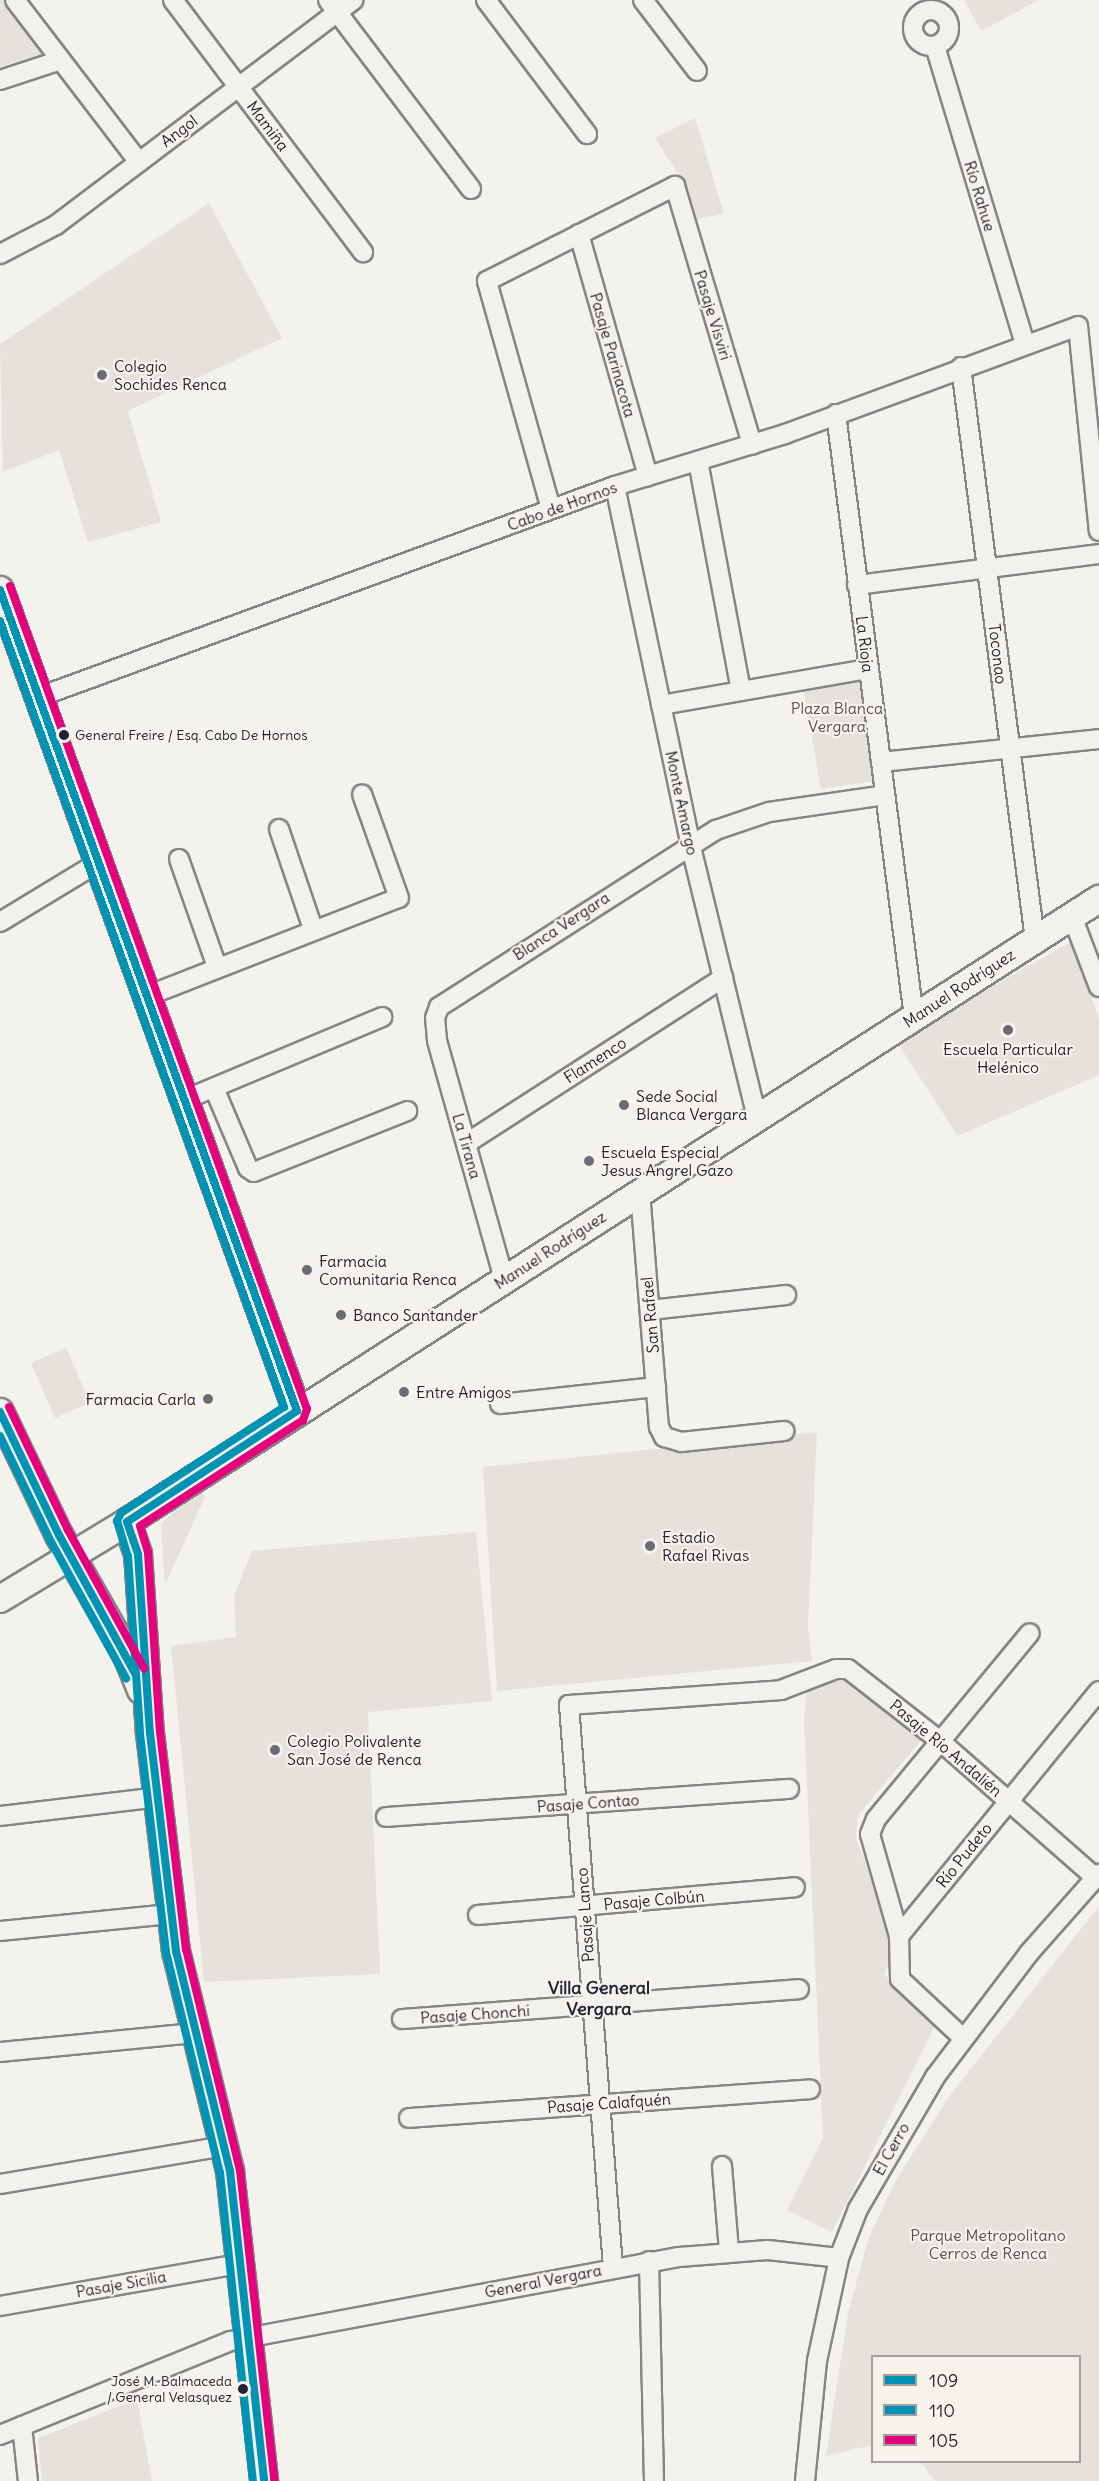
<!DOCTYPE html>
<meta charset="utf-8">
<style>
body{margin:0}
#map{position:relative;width:1099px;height:2481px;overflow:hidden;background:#f4f2ec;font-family:Delius,sans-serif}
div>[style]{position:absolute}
.built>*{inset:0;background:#e5e2dc}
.roads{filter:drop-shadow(2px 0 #858486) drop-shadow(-2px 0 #858486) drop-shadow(0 2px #858486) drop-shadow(0 -2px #858486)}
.street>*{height:18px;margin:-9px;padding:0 9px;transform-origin:9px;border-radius:9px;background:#f2f1ed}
.street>.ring{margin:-9px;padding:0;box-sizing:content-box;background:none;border:18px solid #f2f1ed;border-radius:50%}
.secondary>*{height:26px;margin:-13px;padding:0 13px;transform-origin:13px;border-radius:13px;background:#f2f1ed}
.bus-1>*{height:8px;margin:-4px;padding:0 4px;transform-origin:4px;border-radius:4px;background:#0093b3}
.bus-2>*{height:8px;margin:-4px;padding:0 4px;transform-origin:4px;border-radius:4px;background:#0093b3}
.bus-3>*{height:8px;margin:-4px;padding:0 4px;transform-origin:4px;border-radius:4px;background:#e5007d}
.dots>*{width:16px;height:16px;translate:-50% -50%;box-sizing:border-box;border:3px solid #f7f3e8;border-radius:50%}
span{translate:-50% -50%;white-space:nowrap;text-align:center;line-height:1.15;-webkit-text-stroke:4.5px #f7f3e8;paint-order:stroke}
.bus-label{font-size:14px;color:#22223b}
.left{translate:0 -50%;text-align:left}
.right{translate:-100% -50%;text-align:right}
.street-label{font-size:16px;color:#22223b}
.poi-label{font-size:16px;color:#22223b}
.park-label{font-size:16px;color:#504f60}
.neighbourhood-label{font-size:18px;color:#22223b;font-weight:700}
.legend{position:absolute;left:871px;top:2355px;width:210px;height:108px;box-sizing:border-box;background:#f7f3e8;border:2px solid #a29fa3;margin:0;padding:8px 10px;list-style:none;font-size:18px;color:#22223b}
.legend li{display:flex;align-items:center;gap:12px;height:30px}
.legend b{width:30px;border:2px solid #a29fa3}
</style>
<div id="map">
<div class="built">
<i style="clip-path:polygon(0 0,5px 0,46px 53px,0 67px)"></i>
<i style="clip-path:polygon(964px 0,1039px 0,981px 31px)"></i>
<i style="clip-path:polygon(695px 118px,724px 214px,691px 220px,678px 174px,655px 138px)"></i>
<i style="clip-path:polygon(209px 203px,282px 338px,128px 411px,161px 522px,88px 542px,59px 450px,3px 472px,0 344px)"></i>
<i style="clip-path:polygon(860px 679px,875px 781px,821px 789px,804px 691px)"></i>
<i style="clip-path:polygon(1071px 942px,1099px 1019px,1099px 1075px,958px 1136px,896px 1041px)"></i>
<i style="clip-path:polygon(66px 1348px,90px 1403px,55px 1418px,31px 1363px)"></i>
<i style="clip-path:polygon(817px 1432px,808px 1626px,812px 1661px,497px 1691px,483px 1467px)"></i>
<i style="clip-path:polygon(198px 1489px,205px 1497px,165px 1585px,161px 1524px)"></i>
<i style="clip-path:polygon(476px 1532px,492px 1701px,368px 1712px,380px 1974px,204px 1982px,171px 1646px,236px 1637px,234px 1596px,252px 1551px)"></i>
<i style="clip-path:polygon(841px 1670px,924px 1737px,858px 1815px,856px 1838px,897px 1946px,884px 1974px,935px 2026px,832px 2232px,787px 2210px,823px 2138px,804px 1719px,807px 1687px)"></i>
<i style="clip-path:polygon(1099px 1906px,1099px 2481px,935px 2481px,921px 2462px,1080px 2462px,1080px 2356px,872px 2356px,872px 2445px,826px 2456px,848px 2313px,869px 2237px,897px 2178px,951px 2094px)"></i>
<i style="clip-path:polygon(137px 2399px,152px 2481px,42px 2481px,38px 2438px)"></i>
</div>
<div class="roads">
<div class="street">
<i style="left:15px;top:0;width:204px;rotate:52.6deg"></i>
<i style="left:173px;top:0;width:316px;rotate:53deg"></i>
<i style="left:328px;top:0;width:237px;rotate:52.9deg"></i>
<i style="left:486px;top:0;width:168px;rotate:53deg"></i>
<i style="left:643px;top:0;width:89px;rotate:52.7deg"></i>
<i class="ring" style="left:913px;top:10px;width:18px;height:18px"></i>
<i style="left:935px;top:46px;width:312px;rotate:73.2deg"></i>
<i style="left:0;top:80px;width:64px;rotate:-18.2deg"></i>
<i style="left:579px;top:234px;width:252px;rotate:74.1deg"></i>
<i style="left:0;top:254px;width:63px;rotate:-27.4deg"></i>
<i style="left:56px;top:225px;width:373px;rotate:-37.1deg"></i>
<i style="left:961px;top:367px;width:578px;rotate:82.64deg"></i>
<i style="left:836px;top:414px;width:608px;rotate:82.63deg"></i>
<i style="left:698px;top:461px;width:234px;rotate:79.4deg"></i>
<i style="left:615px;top:486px;width:365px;rotate:78.1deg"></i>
<i style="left:690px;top:843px;width:282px;rotate:76.3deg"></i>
<i style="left:551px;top:509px;width:237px;rotate:-105.7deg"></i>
<i style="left:487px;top:281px;width:211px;rotate:-26.8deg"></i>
<i style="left:675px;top:186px;width:270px;rotate:73.4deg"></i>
<i style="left:857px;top:585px;width:244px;rotate:-7.3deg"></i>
<i style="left:39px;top:697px;width:613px;rotate:-20.12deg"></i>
<i style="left:615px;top:486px;width:178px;rotate:-17deg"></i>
<i style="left:785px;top:434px;width:312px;rotate:-20.2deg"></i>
<i style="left:1078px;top:326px;width:206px;rotate:84.2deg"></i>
<i style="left:661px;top:705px;width:210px;rotate:-9.9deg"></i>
<i style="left:881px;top:762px;width:219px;rotate:-6deg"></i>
<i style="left:279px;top:829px;width:106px;rotate:71.2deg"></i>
<i style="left:179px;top:859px;width:114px;rotate:70.6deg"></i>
<i style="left:1072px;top:916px;width:76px;rotate:69.2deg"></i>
<i style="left:0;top:922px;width:116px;rotate:-31.2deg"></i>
<i style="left:147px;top:996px;width:270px;rotate:-21.3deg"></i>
<i style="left:399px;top:898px;width:110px;rotate:-109.6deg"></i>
<i style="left:214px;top:1088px;width:87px;rotate:67deg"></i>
<i style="left:248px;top:1168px;width:7px;rotate:34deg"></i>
<i style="left:254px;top:1172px;width:165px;rotate:-21.7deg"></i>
<i style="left:184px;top:1100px;width:215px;rotate:-22.7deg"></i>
<i style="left:467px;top:1143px;width:305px;rotate:-32.8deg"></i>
<i style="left:640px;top:1192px;width:236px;rotate:85.4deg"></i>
<i style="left:659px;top:1427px;width:11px;rotate:63deg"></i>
<i style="left:664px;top:1437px;width:18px;rotate:16deg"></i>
<i style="left:681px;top:1442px;width:104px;rotate:-6.1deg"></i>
<i style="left:504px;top:1279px;width:248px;rotate:-105.7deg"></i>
<i style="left:437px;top:1040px;width:22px;rotate:-95deg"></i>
<i style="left:435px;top:1018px;width:12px;rotate:-70deg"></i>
<i style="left:439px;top:1007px;width:329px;rotate:-32.6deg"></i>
<i style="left:716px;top:830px;width:56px;rotate:-18.8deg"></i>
<i style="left:769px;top:812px;width:117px;rotate:-8.3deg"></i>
<i style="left:650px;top:1310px;width:137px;rotate:-6.3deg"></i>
<i style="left:500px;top:1404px;width:157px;rotate:-6.2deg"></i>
<i style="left:0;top:1816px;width:160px;rotate:-6.8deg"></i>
<i style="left:386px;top:1817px;width:404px;rotate:-4deg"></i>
<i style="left:478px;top:1915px;width:318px;rotate:-5deg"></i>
<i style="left:0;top:1931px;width:172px;rotate:-5.7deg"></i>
<i style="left:899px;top:1936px;width:316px;rotate:-50.8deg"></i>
<i style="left:402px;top:2019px;width:398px;rotate:-4.3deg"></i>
<i style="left:963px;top:2038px;width:86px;rotate:-136.9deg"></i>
<i style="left:900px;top:1979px;width:43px;rotate:-91.3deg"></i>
<i style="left:899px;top:1936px;width:106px;rotate:-105.9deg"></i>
<i style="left:870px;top:1834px;width:16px;rotate:-68deg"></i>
<i style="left:876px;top:1819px;width:241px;rotate:-50.4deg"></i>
<i style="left:0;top:2052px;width:194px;rotate:-5.6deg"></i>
<i style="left:409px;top:2118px;width:402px;rotate:-4.1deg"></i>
<i style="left:722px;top:2166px;width:86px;rotate:85.3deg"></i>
<i style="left:0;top:2184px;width:227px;rotate:-9.6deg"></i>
<i style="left:649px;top:2261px;width:220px;rotate:88.7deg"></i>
<i style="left:613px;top:2267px;width:564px;rotate:-94.48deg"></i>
<i style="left:569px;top:1705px;width:213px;rotate:-4deg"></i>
<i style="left:781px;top:1690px;width:59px;rotate:-20.9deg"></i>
<i style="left:836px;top:1669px;width:12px"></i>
<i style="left:848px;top:1669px;width:117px;rotate:38deg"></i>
<i style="left:940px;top:1741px;width:208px;rotate:41.3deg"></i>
<i style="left:0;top:2306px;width:247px;rotate:-10deg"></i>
<i style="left:22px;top:2426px;width:55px;rotate:83.8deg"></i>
<i style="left:0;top:2435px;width:248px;rotate:-22.2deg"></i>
<i style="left:230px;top:2341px;width:457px;rotate:-10.6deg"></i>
<i style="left:679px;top:2257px;width:89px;rotate:-4.5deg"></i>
<i style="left:768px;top:2250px;width:71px;rotate:6.4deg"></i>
<i style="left:805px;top:2481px;width:121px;rotate:-84.3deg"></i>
<i style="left:817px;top:2361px;width:105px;rotate:-77.9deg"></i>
<i style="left:839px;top:2258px;width:53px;rotate:-68.8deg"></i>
<i style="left:858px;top:2209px;width:153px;rotate:-59.7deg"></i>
<i style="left:935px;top:2077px;width:156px;rotate:-52.8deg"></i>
<i style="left:1029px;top:1953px;width:106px;rotate:-48.5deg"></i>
</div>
<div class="secondary">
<i style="left:0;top:590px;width:873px;rotate:70.11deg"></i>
<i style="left:0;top:1412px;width:136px;rotate:64.4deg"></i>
<i style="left:59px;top:1535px;width:136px;rotate:60.4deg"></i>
<i style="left:126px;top:1653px;width:40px;rotate:68deg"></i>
<i style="left:127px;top:1522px;width:34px;rotate:71deg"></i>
<i style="left:138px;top:1554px;width:179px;rotate:86.2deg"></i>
<i style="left:150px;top:1733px;width:220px;rotate:83.2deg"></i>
<i style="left:176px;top:1951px;width:227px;rotate:76.2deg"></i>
<i style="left:230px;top:2171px;width:312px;rotate:83.7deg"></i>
<i style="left:0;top:1599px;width:149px;rotate:-31.2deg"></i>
<i style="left:127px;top:1522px;width:1155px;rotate:-32.66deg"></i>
</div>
</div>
<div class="bus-1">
<i style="left:0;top:590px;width:873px;rotate:70.11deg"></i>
<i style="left:297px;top:1411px;width:203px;rotate:146.9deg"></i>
<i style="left:127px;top:1522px;width:34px;rotate:71deg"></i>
<i style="left:138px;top:1554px;width:179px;rotate:86.2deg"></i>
<i style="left:150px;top:1733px;width:220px;rotate:83.2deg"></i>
<i style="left:176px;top:1951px;width:227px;rotate:76.2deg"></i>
<i style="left:230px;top:2171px;width:312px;rotate:83.7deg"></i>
<i style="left:0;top:1412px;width:136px;rotate:64.4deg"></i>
<i style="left:59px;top:1535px;width:158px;rotate:61.2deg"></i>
</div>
<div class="bus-2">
<i style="left:0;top:621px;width:836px;rotate:70.13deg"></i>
<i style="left:284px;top:1407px;width:194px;rotate:147deg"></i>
<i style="left:121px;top:1513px;width:9px;rotate:117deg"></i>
<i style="left:117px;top:1521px;width:37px;rotate:73deg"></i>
<i style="left:128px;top:1556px;width:178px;rotate:86.1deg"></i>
<i style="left:140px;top:1734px;width:220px;rotate:83.2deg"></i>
<i style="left:166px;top:1952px;width:228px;rotate:76.3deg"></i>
<i style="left:220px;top:2173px;width:310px;rotate:83.9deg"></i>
<i style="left:0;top:1436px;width:115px;rotate:64.3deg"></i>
<i style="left:50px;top:1540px;width:158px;rotate:61.2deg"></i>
</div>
<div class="bus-3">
<i style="left:10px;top:586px;width:875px;rotate:70.16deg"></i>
<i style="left:307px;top:1409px;width:12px;rotate:110deg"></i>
<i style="left:303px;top:1420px;width:194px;rotate:147deg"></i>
<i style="left:140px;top:1526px;width:28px;rotate:73deg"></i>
<i style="left:148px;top:1553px;width:179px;rotate:86.2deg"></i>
<i style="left:160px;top:1732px;width:219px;rotate:83.2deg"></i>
<i style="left:186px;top:1949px;width:228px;rotate:76.3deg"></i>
<i style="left:240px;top:2170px;width:312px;rotate:83.7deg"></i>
<i style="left:9px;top:1407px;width:136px;rotate:64.4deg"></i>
<i style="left:68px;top:1530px;width:158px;rotate:61.2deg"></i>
</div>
<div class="dots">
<i style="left:102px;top:375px;background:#6c6b79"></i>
<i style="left:64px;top:735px;background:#22223b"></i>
<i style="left:1008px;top:1030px;background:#6c6b79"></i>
<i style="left:624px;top:1105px;background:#6c6b79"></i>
<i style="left:589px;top:1161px;background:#6c6b79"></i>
<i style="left:307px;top:1270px;background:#6c6b79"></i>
<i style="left:341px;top:1315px;background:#6c6b79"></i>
<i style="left:404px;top:1392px;background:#6c6b79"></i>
<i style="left:208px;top:1399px;background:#6c6b79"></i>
<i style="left:650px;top:1546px;background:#6c6b79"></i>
<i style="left:275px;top:1750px;background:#6c6b79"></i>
<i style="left:243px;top:2389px;background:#22223b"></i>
</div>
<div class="bus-label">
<span class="left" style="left:75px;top:735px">General Freire / Esq. Cabo De Hornos</span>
<span class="right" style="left:232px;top:2389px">José M. Balmaceda<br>/ General Velasquez</span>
</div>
<div class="street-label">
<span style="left:268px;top:126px;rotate:53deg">Mamiña</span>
<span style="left:179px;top:131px;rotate:-37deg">Angol</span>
<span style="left:980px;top:196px;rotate:73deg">Río Rahue</span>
<span style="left:713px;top:315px;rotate:73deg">Pasaje Visviri</span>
<span style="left:613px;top:355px;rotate:74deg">Pasaje Parinacota</span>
<span style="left:562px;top:506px;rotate:-20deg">Cabo de Hornos</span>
<span style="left:865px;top:644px;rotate:83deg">La Rioja</span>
<span style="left:998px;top:654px;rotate:83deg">Toconao</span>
<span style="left:682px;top:803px;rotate:78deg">Monte Amargo</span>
<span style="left:561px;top:926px;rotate:-33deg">Blanca Vergara</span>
<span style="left:959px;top:988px;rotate:-33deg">Manuel Rodríguez</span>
<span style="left:595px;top:1060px;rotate:-33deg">Flamenco</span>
<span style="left:467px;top:1146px;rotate:74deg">La Tirana</span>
<span style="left:550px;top:1250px;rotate:-33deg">Manuel Rodríguez</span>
<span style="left:650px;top:1315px;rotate:-95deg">San Rafael</span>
<span style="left:946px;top:1748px;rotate:40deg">Pasaje Río Andalién</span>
<span style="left:588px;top:1803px;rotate:-4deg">Pasaje Contao</span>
<span style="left:964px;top:1855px;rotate:-51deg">Río Pudeto</span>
<span style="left:654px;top:1900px;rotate:-5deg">Pasaje Colbún</span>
<span style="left:585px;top:1915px;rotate:-94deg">Pasaje Lanco</span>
<span style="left:475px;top:2014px;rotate:-4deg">Pasaje Chonchi</span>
<span style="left:609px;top:2103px;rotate:-4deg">Pasaje Calafquén</span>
<span style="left:891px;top:2149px;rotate:-61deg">El Cerro</span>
<span style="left:543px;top:2281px;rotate:-11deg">General Vergara</span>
<span style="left:121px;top:2284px;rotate:-10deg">Pasaje Sicilia</span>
</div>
<div class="poi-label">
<span class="left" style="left:114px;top:375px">Colegio<br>Sochides Renca</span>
<span style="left:1008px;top:1058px">Escuela Particular<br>Helénico</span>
<span class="left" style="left:636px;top:1105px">Sede Social<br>Blanca Vergara</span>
<span class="left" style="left:601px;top:1161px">Escuela Especial<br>Jesus Angrel Gazo</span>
<span class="left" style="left:319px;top:1270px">Farmacia<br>Comunitaria Renca</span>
<span class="left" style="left:353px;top:1315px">Banco Santander</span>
<span class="left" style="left:416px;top:1392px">Entre Amigos</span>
<span class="right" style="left:196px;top:1399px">Farmacia Carla</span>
<span class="left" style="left:662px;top:1546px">Estadio<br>Rafael Rivas</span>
<span class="left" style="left:287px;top:1750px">Colegio Polivalente<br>San José de Renca</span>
</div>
<div class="park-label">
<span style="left:837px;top:717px">Plaza Blanca<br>Vergara</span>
<span style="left:988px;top:2244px">Parque Metropolitano<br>Cerros de Renca</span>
</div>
<div class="neighbourhood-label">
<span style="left:599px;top:1999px">Villa General<br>Vergara</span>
</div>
<ul class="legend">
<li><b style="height:8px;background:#0093b3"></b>109</li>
<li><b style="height:8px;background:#0093b3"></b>110</li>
<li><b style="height:8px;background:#e5007d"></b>105</li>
</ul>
</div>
